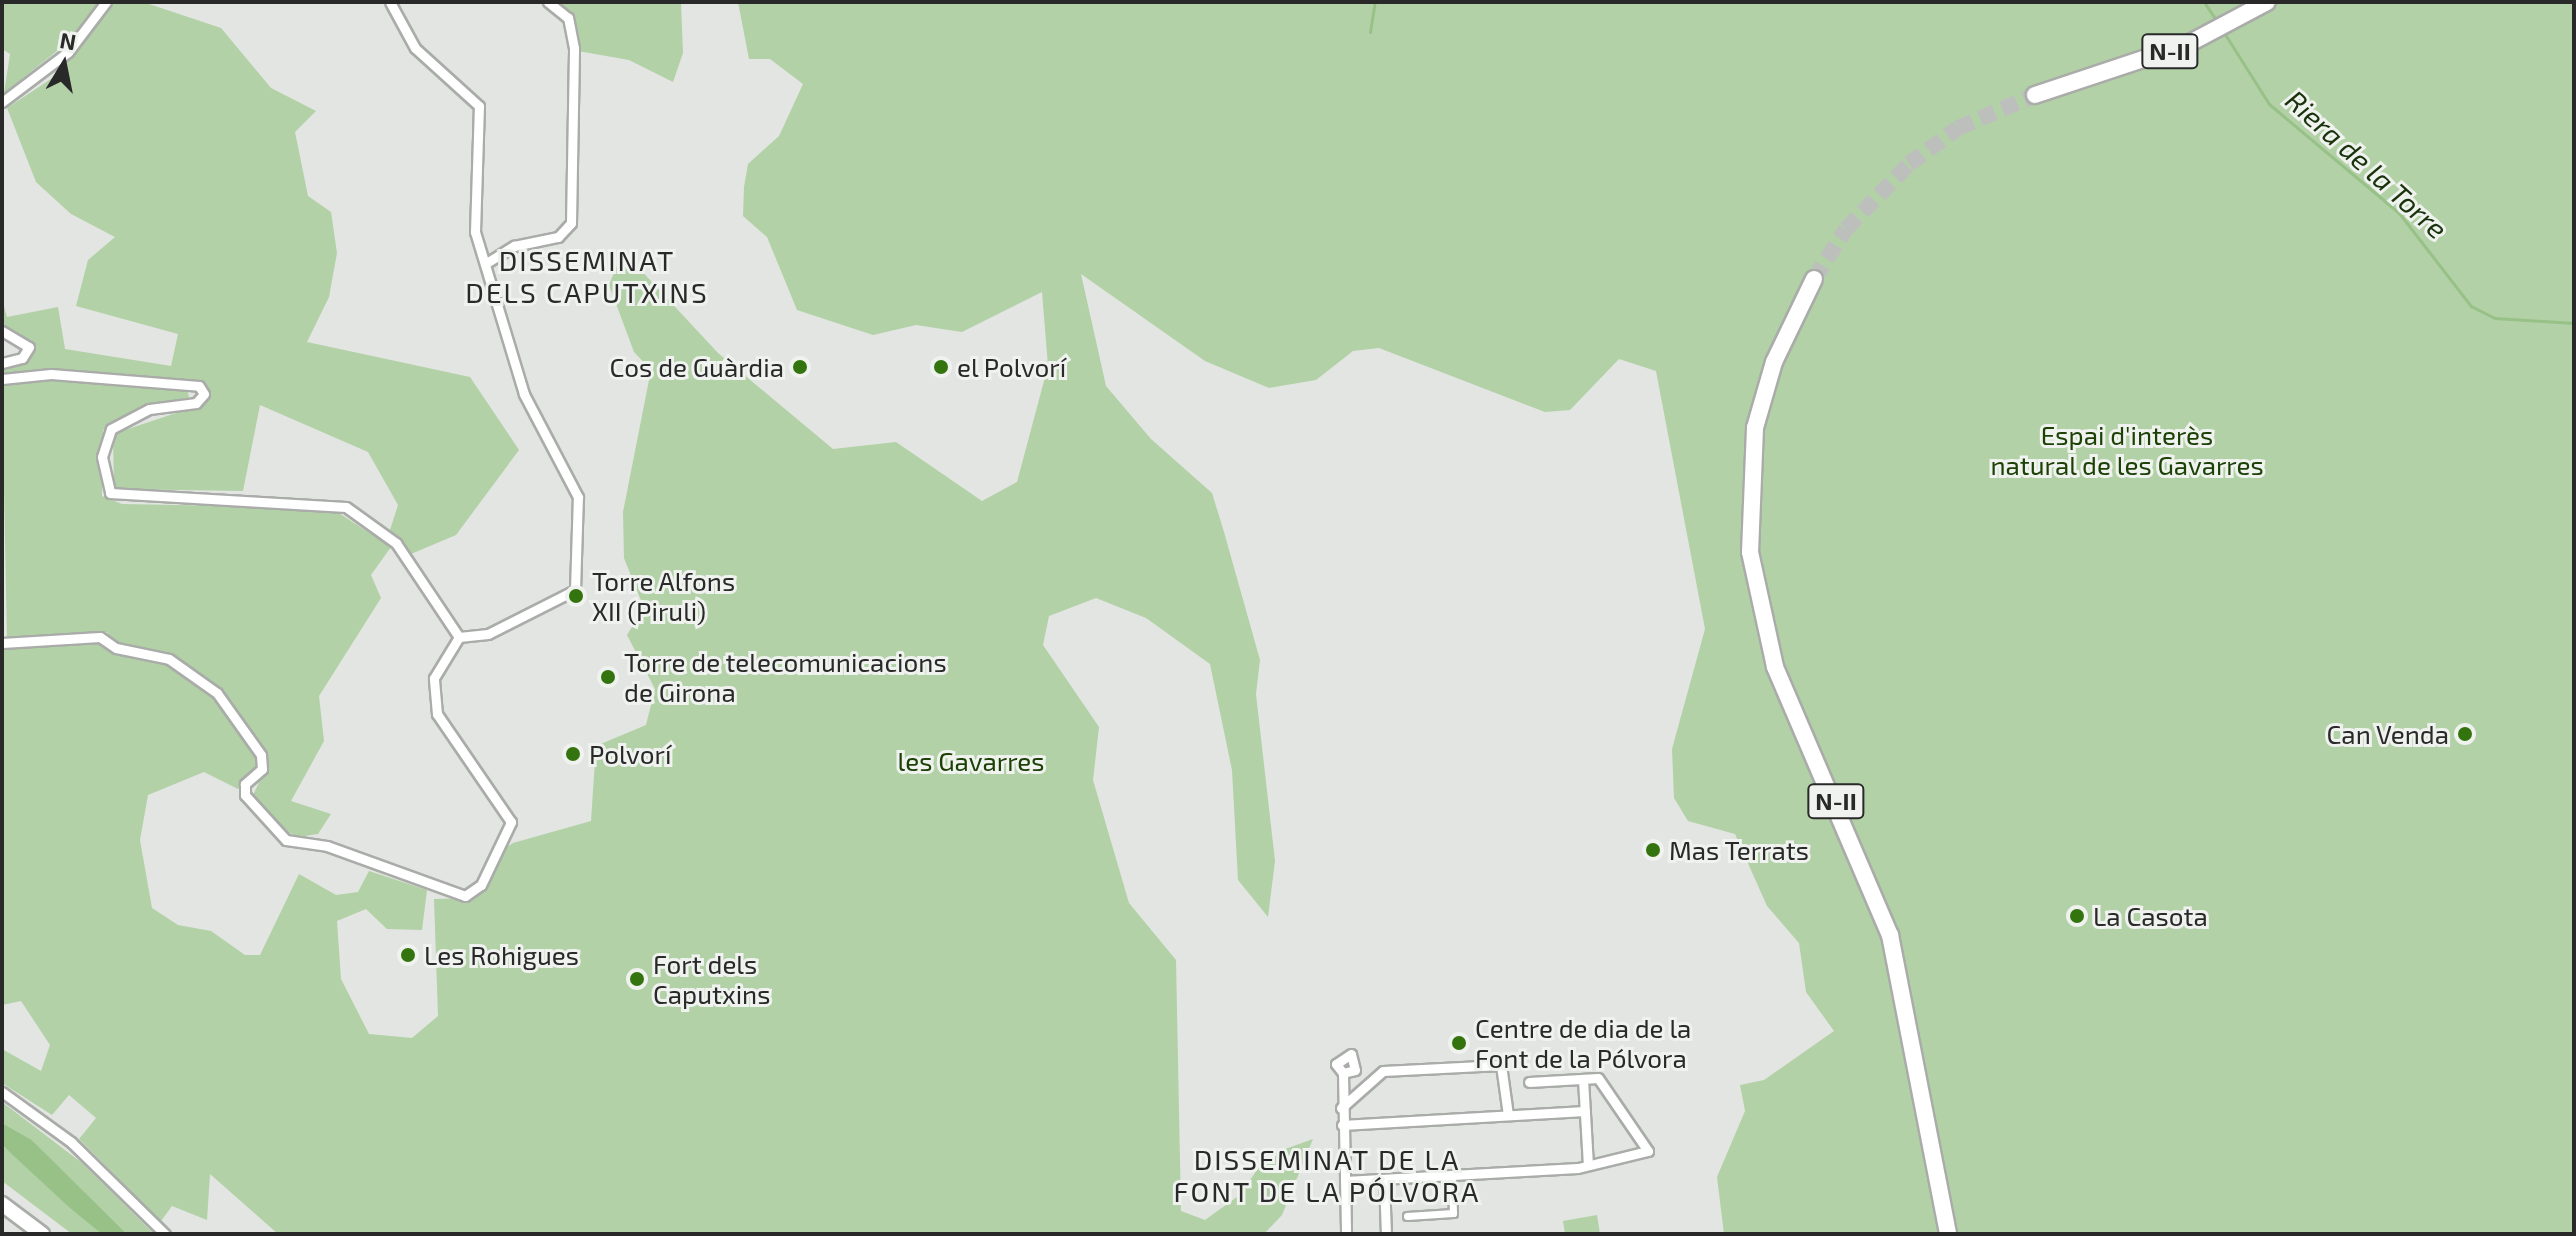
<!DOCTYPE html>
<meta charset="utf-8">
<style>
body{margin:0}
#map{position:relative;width:2576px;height:1236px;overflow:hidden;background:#e2e5e1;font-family:"Exo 2",sans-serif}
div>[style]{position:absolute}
.green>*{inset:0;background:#b2d1a6}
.water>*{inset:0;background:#98c188}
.stream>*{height:3px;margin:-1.5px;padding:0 1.5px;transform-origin:1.5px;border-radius:1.5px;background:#98c188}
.trunk-tunnel>*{height:16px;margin-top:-8px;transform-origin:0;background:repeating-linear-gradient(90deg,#bdbfbc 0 16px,transparent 0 24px)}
.roads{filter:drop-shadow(2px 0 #a9aca8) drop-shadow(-2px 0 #a9aca8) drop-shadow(0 2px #a9aca8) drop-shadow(0 -2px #a9aca8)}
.pedestrian>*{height:7px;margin:-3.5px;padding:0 3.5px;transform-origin:3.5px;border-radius:3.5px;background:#fff}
.minor>*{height:9px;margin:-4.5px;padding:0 4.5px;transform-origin:4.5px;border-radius:4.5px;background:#fff}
.secondary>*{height:14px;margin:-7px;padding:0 7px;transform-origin:7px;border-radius:7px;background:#fff}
.trunk>*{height:16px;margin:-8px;padding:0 8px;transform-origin:8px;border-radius:8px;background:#fff}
.dots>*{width:22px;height:22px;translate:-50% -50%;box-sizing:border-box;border:4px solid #eff2ee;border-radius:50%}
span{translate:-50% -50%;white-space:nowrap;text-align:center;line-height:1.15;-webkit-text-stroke:6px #eff2ee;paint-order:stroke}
.shield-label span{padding:2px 6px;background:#eff2ee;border:2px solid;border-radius:6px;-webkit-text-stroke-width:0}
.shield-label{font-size:24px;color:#282928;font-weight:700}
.poi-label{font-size:26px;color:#282928}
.right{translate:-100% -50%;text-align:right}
.left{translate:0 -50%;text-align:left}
.park-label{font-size:26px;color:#1b4105}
.water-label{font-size:28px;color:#18330b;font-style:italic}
.neighbourhood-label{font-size:28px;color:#282928;letter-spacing:2px}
.frame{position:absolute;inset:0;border:4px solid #282928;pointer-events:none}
.north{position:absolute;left:24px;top:24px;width:80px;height:80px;-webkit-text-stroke:6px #eff2ee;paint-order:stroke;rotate:10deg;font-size:22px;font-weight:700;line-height:32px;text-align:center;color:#282928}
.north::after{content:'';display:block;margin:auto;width:28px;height:36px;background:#282928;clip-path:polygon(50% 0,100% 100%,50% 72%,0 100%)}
</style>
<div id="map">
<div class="green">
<i style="clip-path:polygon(2px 2px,99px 2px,72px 39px,4px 93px,10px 54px,2px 49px)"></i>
<i style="clip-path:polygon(115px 2px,143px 2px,221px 28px,271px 88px,316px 111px,295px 132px,308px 196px,331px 212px,337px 253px,329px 297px,307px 342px,470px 377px,519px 450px,456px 535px,411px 554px,390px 530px,398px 505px,368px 452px,260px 405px,243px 491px,114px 489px,113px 434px,206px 403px,202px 383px,58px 369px,2px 374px,2px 367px,28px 361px,33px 353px,31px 340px,3px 326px,2px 299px,7px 317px,58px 307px,65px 349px,171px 366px,178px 334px,76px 306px,88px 260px,115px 237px,71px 214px,36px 182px,7px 108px,57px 75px)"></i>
<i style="clip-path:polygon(553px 2px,681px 2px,683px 53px,673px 82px,629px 60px,578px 51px,575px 31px)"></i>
<i style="clip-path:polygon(738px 2px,2574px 2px,2574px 1234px,1724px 1234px,1717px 1177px,1745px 1111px,1740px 1085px,1764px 1080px,1834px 1031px,1806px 992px,1799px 943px,1767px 906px,1735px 834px,1688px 821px,1674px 798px,1672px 749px,1705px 629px,1656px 371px,1619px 359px,1570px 410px,1545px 412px,1379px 348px,1353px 351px,1316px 380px,1269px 388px,1205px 361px,1081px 274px,1106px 386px,1151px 439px,1212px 493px,1224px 532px,1260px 660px,1256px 694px,1275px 861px,1268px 917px,1238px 880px,1232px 770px,1210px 664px,1146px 618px,1096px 598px,1049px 616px,1043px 645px,1099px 727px,1093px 780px,1129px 903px,1176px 960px,1181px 1211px,1205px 1220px,1241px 1194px,1266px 1156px,1313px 1139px,1282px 1215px,1264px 1234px,278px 1234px,210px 1174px,207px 1220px,172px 1206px,161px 1221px,79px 1139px,96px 1118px,69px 1095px,52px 1115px,2px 1083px,2px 1049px,41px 1071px,50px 1045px,21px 1001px,2px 1005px,2px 646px,94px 643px,168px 663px,213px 694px,257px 754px,260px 764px,238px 789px,204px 772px,148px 795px,140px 840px,152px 908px,178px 925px,211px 931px,245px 955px,260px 955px,299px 874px,336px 895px,358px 892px,369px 871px,427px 890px,422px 930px,387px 929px,366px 909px,337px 921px,341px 979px,369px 1034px,412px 1038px,438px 1016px,434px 899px,471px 898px,483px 892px,494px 856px,513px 843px,591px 821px,596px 746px,646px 725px,655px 689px,627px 635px,644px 608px,624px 558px,623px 512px,651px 370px,634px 352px,609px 285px,623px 251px,718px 353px,833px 449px,896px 442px,982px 501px,1017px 482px,1048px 366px,1042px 292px,962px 332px,916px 325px,873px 335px,797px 310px,767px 237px,743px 216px,744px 187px,748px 164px,779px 136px,803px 84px,770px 59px,749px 59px)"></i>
<i style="clip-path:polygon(47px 378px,188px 390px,189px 400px,145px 406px,103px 430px,102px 496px,122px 504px,331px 508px,391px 547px,371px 575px,381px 598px,319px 696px,324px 741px,291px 801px,331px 814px,318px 834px,298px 837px,282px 829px,253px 795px,269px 762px,219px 690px,169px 654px,114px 642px,107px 632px,7px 641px,2px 385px)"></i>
<i style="clip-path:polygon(2px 1102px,82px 1163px,154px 1234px,127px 1234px,32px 1140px,2px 1123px)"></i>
<i style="clip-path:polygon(2px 1146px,25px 1163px,102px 1234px,72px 1234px,2px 1181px)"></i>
<i style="clip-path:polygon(1597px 1215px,1600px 1234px,1565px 1234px,1563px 1221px)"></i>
</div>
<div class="water">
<i style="clip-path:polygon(2px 1123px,32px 1140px,127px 1234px,102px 1234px,70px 1208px,2px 1145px)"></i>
</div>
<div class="stream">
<i style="left:2204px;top:2px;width:23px;rotate:56deg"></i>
<i style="left:2223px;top:31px;width:86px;rotate:57.8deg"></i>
<i style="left:2269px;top:104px;width:170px;rotate:40deg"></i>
<i style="left:2399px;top:213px;width:118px;rotate:52.3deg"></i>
<i style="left:2471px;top:306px;width:27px;rotate:27deg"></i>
<i style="left:2495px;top:318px;width:79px;rotate:3.6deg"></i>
<i style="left:1370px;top:32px;width:30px;rotate:-81deg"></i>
</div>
<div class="trunk-tunnel">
<i style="left:1814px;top:279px;width:59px;rotate:-57.4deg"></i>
<i style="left:1846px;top:229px;width:91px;rotate:-45.9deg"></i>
<i style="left:1909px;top:164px;width:61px;rotate:-36.3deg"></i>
<i style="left:1958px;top:128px;width:84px;rotate:-23.2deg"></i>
</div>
<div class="roads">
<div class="pedestrian">
<i style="left:1407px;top:1216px;width:46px;rotate:-3.7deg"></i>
<i style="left:1453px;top:1213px;width:38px;rotate:-92deg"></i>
</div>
<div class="minor">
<i style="left:2px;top:102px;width:83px;rotate:-37.1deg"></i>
<i style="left:68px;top:52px;width:63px;rotate:-52.8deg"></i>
<i style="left:488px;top:262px;width:31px;rotate:-32deg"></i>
<i style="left:514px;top:246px;width:45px;rotate:-11.6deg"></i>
<i style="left:558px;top:237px;width:19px;rotate:-47deg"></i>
<i style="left:571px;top:223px;width:175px;rotate:-89deg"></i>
<i style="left:574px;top:48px;width:31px;rotate:-101deg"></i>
<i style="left:568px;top:18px;width:26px;rotate:-141deg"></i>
<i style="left:2px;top:331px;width:31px;rotate:31deg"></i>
<i style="left:29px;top:347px;width:13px;rotate:122deg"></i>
<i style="left:22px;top:358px;width:21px;rotate:166deg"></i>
<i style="left:2px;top:379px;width:49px;rotate:-5.8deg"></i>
<i style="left:51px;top:374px;width:148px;rotate:4.6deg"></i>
<i style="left:199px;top:386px;width:9px;rotate:58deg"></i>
<i style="left:204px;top:394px;width:12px;rotate:132deg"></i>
<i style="left:196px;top:403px;width:47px;rotate:172.7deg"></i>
<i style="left:149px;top:409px;width:43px;rotate:152.2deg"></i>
<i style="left:111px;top:429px;width:29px;rotate:108deg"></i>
<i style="left:102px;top:457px;width:37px;rotate:77deg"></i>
<i style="left:110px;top:493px;width:236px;rotate:3.4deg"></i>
<i style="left:346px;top:507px;width:62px;rotate:35.8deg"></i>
<i style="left:396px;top:543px;width:113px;rotate:56.2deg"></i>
<i style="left:459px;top:637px;width:29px;rotate:-6deg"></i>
<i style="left:488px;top:634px;width:97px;rotate:-26.8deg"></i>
<i style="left:575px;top:590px;width:93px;rotate:-88.2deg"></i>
<i style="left:578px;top:497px;width:116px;rotate:-117.7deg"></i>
<i style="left:524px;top:394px;width:169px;rotate:-106.8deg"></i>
<i style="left:475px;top:232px;width:126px;rotate:-88.2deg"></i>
<i style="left:479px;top:106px;width:86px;rotate:-137.8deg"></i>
<i style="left:415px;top:48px;width:52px;rotate:-118.5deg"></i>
<i style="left:2px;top:643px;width:98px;rotate:-3.5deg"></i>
<i style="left:100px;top:637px;width:19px;rotate:35deg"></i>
<i style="left:116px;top:648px;width:54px;rotate:11.7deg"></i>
<i style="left:169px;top:659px;width:59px;rotate:35.3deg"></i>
<i style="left:217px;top:693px;width:76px;rotate:54.6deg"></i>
<i style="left:261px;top:755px;width:14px;rotate:86deg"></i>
<i style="left:262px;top:769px;width:23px;rotate:139deg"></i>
<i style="left:245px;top:784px;width:11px;rotate:90deg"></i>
<i style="left:245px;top:795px;width:61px;rotate:47.7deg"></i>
<i style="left:286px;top:840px;width:41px;rotate:8.3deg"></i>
<i style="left:327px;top:846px;width:147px;rotate:19.9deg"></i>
<i style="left:465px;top:896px;width:19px;rotate:-35deg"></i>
<i style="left:481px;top:885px;width:70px;rotate:-64.5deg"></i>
<i style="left:511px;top:822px;width:131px;rotate:-124.4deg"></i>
<i style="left:437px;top:714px;width:36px;rotate:-95deg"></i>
<i style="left:434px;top:678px;width:48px;rotate:-58.6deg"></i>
<i style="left:1343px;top:1073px;width:12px;rotate:-14deg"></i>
<i style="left:1355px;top:1070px;width:16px;rotate:-104deg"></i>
<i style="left:1351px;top:1054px;width:18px;rotate:146deg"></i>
<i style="left:1336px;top:1064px;width:11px;rotate:52deg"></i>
<i style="left:1343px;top:1073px;width:161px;rotate:88.9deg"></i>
<i style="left:1583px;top:1079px;width:86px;rotate:86.7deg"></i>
<i style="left:2px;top:1092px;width:85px;rotate:35.9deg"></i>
<i style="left:71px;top:1142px;width:132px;rotate:44.4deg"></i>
<i style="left:1341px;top:1108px;width:56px;rotate:-41.4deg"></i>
<i style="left:1383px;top:1071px;width:118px;rotate:-2.9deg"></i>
<i style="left:1501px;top:1065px;width:50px;rotate:82deg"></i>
<i style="left:1342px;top:1125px;width:243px;rotate:-3.3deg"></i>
<i style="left:1384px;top:1180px;width:54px;rotate:87.9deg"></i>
<i style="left:1345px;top:1181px;width:233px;rotate:-3.2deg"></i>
<i style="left:1578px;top:1168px;width:72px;rotate:-13.7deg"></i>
<i style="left:1648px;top:1151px;width:88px;rotate:-124.4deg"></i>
<i style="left:1598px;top:1078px;width:69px;rotate:176.7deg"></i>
</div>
<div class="secondary">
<i style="left:2px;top:1204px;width:50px;rotate:36.9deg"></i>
</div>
<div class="trunk">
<i style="left:2035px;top:95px;width:161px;rotate:-18.4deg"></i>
<i style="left:2188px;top:44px;width:89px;rotate:-28deg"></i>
<i style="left:1814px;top:279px;width:92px;rotate:115.7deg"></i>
<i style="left:1774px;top:362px;width:69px;rotate:106.1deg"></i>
<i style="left:1755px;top:428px;width:124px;rotate:92.3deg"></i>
<i style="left:1750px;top:552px;width:118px;rotate:77.7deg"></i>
<i style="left:1775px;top:667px;width:292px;rotate:66.8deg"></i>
<i style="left:1890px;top:935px;width:305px;rotate:79deg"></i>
</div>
</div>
<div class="dots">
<i style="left:800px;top:367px;background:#34740e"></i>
<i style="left:941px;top:367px;background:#34740e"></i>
<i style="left:576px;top:596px;background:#34740e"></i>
<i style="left:608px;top:677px;background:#34740e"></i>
<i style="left:2465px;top:734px;background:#34740e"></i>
<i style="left:573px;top:754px;background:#34740e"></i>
<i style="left:1653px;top:850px;background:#34740e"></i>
<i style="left:2077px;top:916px;background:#34740e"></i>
<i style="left:408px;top:955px;background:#34740e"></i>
<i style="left:637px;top:979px;background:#34740e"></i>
<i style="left:1459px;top:1043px;background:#34740e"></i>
</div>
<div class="shield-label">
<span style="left:2170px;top:51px">N-II</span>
<span style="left:1836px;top:801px">N-II</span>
</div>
<div class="poi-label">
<span class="right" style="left:784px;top:367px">Cos de Guàrdia</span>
<span class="left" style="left:957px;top:367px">el Polvorí</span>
<span class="left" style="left:592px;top:596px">Torre Alfons<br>XII (Piruli)</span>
<span class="left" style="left:624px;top:677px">Torre de telecomunicacions<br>de Girona</span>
<span class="right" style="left:2449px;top:734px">Can Venda</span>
<span class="left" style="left:589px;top:754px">Polvorí</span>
<span class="left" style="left:1669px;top:850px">Mas Terrats</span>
<span class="left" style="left:2093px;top:916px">La Casota</span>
<span class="left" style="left:424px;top:955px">Les Rohigues</span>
<span class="left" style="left:653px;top:979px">Fort dels<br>Caputxins</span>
<span class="left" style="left:1475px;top:1043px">Centre de dia de la<br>Font de la Pólvora</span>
</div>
<div class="park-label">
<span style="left:2127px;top:450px">Espai d'interès<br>natural de les Gavarres</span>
<span style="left:971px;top:761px">les Gavarres</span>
</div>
<div class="water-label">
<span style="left:2367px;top:164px;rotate:42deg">Riera de la Torre</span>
</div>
<div class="neighbourhood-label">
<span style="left:587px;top:276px">DISSEMINAT<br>DELS CAPUTXINS</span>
<span style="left:1327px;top:1175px">DISSEMINAT DE LA<br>FONT DE LA PÓLVORA</span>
</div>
<div class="frame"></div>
<div class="north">N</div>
</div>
